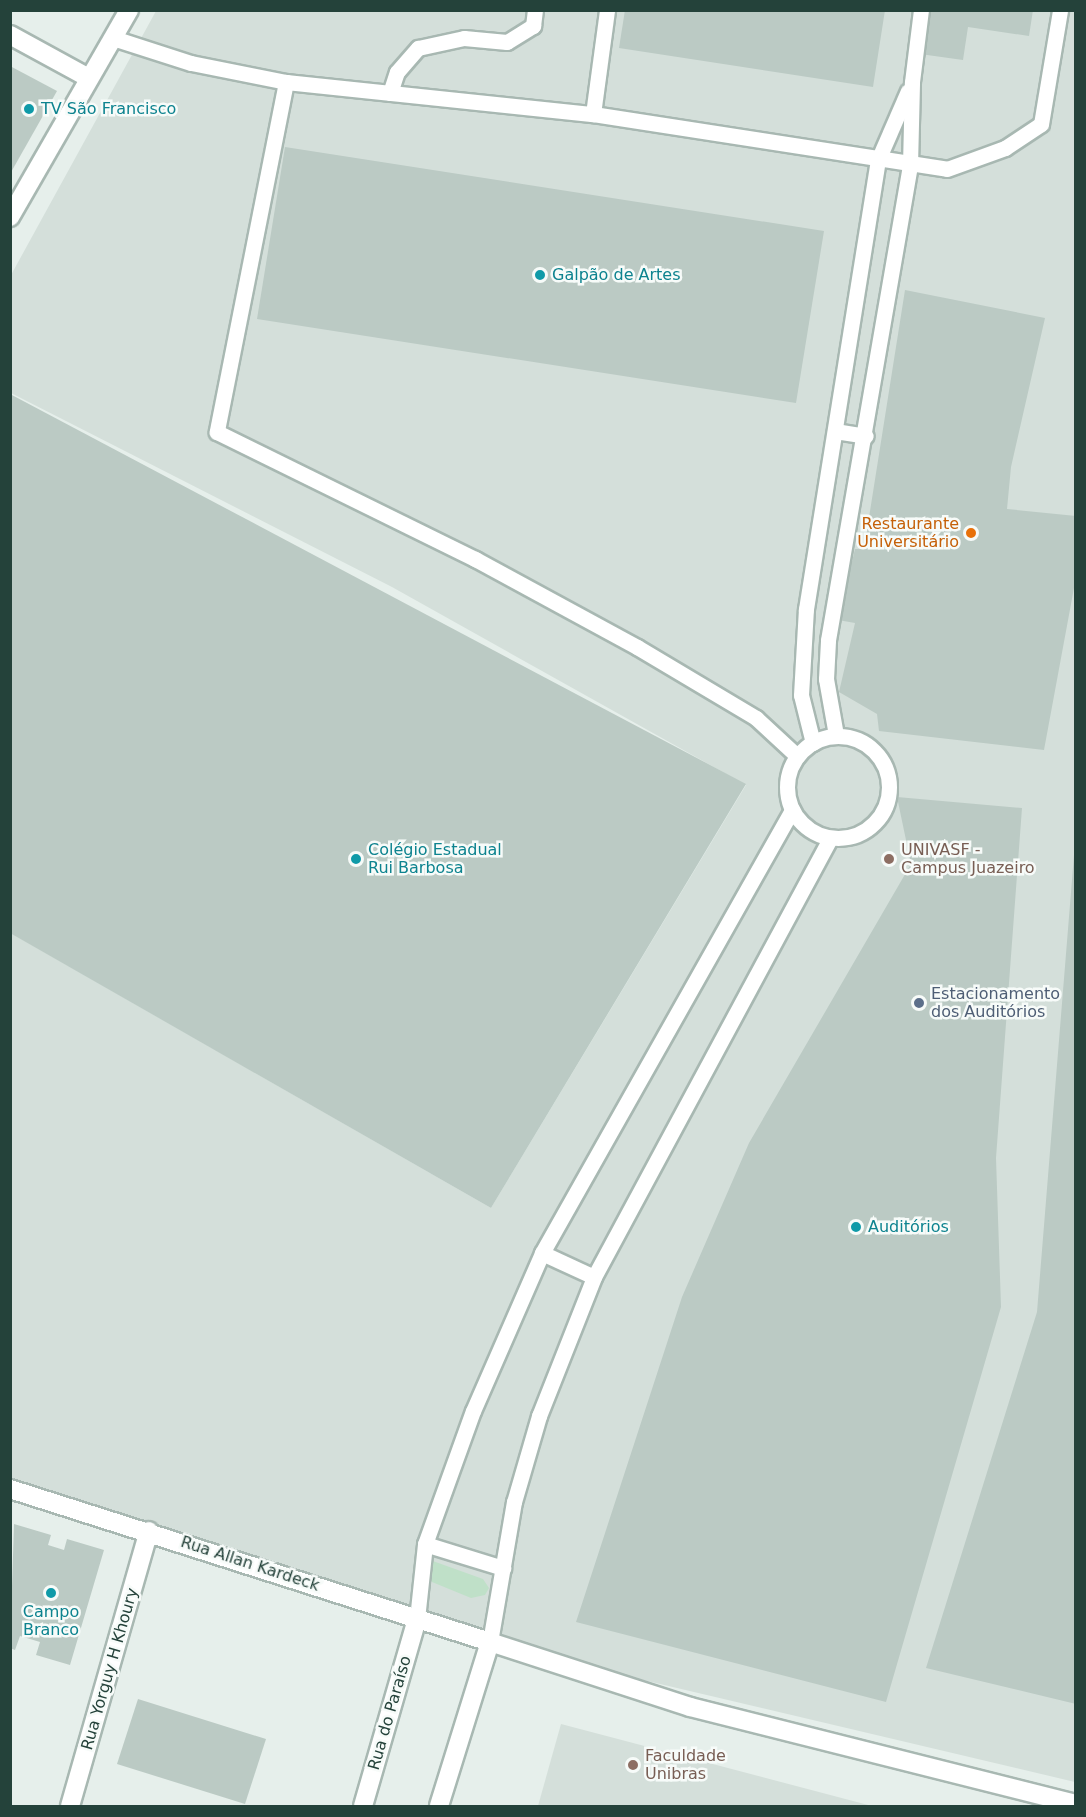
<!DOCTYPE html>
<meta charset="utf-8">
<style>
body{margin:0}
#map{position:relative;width:1086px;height:1817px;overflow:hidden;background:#e6efeb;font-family:"DejaVu Sans",sans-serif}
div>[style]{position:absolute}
.built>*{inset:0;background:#d4dfda}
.green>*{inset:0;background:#bfe0c8}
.building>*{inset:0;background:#bbcac4}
.roads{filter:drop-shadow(2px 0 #a8b8b2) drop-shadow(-2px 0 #a8b8b2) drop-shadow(0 2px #a8b8b2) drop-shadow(0 -2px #a8b8b2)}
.lane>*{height:15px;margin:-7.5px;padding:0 7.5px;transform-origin:7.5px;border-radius:7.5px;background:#fff}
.lane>.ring{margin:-7.5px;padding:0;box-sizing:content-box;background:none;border:15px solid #fff;border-radius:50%}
.street>*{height:18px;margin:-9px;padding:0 9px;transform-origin:9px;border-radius:9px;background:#fff}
.secondary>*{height:18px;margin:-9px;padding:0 9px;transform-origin:9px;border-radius:9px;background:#fff}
.dots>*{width:16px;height:16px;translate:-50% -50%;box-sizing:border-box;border:3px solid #f7fbf9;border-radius:50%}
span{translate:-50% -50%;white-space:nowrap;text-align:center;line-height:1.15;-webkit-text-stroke:5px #f7fbf9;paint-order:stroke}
.culture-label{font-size:16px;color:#0d838f}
.left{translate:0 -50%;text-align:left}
.food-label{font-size:16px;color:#c56008}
.right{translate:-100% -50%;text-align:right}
.education-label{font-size:16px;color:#785e54}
.service-label{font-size:16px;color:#4e5e75}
.street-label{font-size:16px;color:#24423a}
.frame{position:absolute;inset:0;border:12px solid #24423a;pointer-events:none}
</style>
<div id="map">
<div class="built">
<i style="clip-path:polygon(156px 11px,1075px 11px,1075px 1782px,588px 1667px,11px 1483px,11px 933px,491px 1208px,746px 785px,392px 587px,11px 393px,11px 275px)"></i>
<i style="clip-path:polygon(561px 1724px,872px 1806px,538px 1806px)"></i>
</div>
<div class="green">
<i style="clip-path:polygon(430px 1560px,483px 1579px,489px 1588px,485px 1595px,471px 1598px,432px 1582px,427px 1575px)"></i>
</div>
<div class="building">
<i style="clip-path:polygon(625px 10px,885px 10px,873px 87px,619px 48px)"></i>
<i style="clip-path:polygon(926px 10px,1033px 10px,1029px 36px,968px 27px,963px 60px,920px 54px)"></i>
<i style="clip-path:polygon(10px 66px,57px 91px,10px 174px)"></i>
<i style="clip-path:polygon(285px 147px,824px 231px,796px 403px,257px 319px)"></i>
<i style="clip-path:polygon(905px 290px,1045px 318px,1011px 467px,1007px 509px,1076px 516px,1076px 577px,1044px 750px,879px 731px,877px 714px,839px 692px,855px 623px,838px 620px,855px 549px,864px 549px)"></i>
<i style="clip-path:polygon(10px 394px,746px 784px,491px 1208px,10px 933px)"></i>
<i style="clip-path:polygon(897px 797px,1022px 808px,996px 1158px,1001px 1307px,886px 1702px,576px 1622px,682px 1297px,749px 1143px,911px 864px)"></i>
<i style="clip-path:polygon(1074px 855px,1076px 855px,1076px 1704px,926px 1668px,1037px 1312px)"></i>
<i style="clip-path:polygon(14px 1524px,51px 1535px,48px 1545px,64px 1550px,67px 1539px,104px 1550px,70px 1665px,36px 1655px,40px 1642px,20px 1636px,15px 1650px,10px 1648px)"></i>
<i style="clip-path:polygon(138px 1699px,266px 1739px,245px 1804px,117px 1764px)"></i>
</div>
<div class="roads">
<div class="lane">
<i style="left:113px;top:38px;width:82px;rotate:17.8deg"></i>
<i style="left:191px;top:63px;width:97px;rotate:11.3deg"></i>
<i style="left:286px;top:82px;width:309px;rotate:6deg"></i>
<i style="left:593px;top:114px;width:358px;rotate:8.8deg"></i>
<i style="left:947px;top:169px;width:62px;rotate:-19.9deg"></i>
<i style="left:1005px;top:148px;width:43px;rotate:-33.7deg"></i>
<i style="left:1041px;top:124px;width:116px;rotate:-80.5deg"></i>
<i style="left:286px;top:82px;width:357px;rotate:101.2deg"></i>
<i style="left:217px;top:432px;width:288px;rotate:26.2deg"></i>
<i style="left:475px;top:559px;width:184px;rotate:28.5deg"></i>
<i style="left:637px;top:647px;width:139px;rotate:30.8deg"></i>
<i style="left:756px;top:718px;width:56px;rotate:42.8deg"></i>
<i style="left:390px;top:93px;width:22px;rotate:-72deg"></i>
<i style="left:397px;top:72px;width:32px;rotate:-49deg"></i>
<i style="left:418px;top:48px;width:47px;rotate:-12.3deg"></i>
<i style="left:464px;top:38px;width:43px;rotate:5.3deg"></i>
<i style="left:507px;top:42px;width:31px;rotate:-32deg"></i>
<i style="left:533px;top:26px;width:16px;rotate:-83deg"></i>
<i style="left:593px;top:114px;width:105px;rotate:-82.3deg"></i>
<i style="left:835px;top:431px;width:31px;rotate:9deg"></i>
<i style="left:836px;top:735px;width:57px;rotate:-100.1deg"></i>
<i style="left:826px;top:679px;width:39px;rotate:-87deg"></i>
<i style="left:828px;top:640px;width:482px;rotate:-80.2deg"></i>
<i style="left:910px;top:165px;width:83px;rotate:-88.6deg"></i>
<i style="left:912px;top:82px;width:73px;rotate:-82.9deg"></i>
<i class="ring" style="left:787px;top:736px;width:87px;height:87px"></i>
<i style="left:813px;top:743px;width:49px;rotate:-104deg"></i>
<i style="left:801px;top:695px;width:86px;rotate:-86.7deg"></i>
<i style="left:806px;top:609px;width:455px;rotate:-80.9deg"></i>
<i style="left:878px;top:160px;width:75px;rotate:-66.5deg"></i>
<i style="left:542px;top:1253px;width:57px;rotate:24.8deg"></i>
<i style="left:425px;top:1544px;width:82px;rotate:17.1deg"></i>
<i style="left:417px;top:1619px;width:75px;rotate:-83.9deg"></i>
<i style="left:425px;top:1544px;width:141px;rotate:-70.2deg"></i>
<i style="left:473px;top:1411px;width:172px;rotate:-66.4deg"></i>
<i style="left:542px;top:1253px;width:509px;rotate:-60.56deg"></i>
<i style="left:490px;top:1642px;width:142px;rotate:-80.3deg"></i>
<i style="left:514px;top:1502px;width:90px;rotate:-73.8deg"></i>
<i style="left:539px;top:1416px;width:149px;rotate:-68.4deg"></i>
<i style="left:594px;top:1277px;width:498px;rotate:-61.7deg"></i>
</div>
<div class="street">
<i style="left:10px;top:35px;width:90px;rotate:28.6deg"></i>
<i style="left:490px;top:1642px;width:210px;rotate:18deg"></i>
<i style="left:690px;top:1707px;width:398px;rotate:14.1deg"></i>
<i style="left:70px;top:1806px;width:286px;rotate:-74deg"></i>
</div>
<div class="secondary">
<i style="left:10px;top:217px;width:239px;rotate:-60.1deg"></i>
<i style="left:10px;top:1489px;width:504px;rotate:17.68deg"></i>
<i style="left:490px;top:1642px;width:172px;rotate:107.3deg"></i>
<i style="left:363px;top:1806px;width:195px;rotate:-73.9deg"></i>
</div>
</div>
<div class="dots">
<i style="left:29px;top:109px;background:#0f9aa8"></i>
<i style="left:540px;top:275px;background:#0f9aa8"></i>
<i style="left:971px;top:533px;background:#e8710a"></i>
<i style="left:356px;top:859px;background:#0f9aa8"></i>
<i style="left:889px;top:859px;background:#8d6e63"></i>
<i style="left:919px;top:1003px;background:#5c6f8a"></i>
<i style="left:856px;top:1227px;background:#0f9aa8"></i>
<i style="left:51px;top:1593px;background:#0f9aa8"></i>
<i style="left:633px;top:1765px;background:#8d6e63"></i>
</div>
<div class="culture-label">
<span class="left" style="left:41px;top:109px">TV São Francisco</span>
<span class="left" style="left:552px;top:275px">Galpão de Artes</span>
<span class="left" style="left:368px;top:859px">Colégio Estadual<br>Rui Barbosa</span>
<span class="left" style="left:868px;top:1227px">Auditórios</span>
<span style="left:51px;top:1621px">Campo<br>Branco</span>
</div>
<div class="food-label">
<span class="right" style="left:959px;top:533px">Restaurante<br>Universitário</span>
</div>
<div class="education-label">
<span class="left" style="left:901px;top:859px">UNIVASF -<br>Campus Juazeiro</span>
<span class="left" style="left:645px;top:1765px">Faculdade<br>Unibras</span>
</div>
<div class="service-label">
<span class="left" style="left:931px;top:1003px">Estacionamento<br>dos Auditórios</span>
</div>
<div class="street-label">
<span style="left:250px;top:1564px;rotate:18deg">Rua Allan Kardeck</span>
<span style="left:110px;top:1669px;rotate:-74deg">Rua Yorguy H Khoury</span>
<span style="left:390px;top:1713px;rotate:-74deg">Rua do Paraíso</span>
</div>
<div class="frame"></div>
</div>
